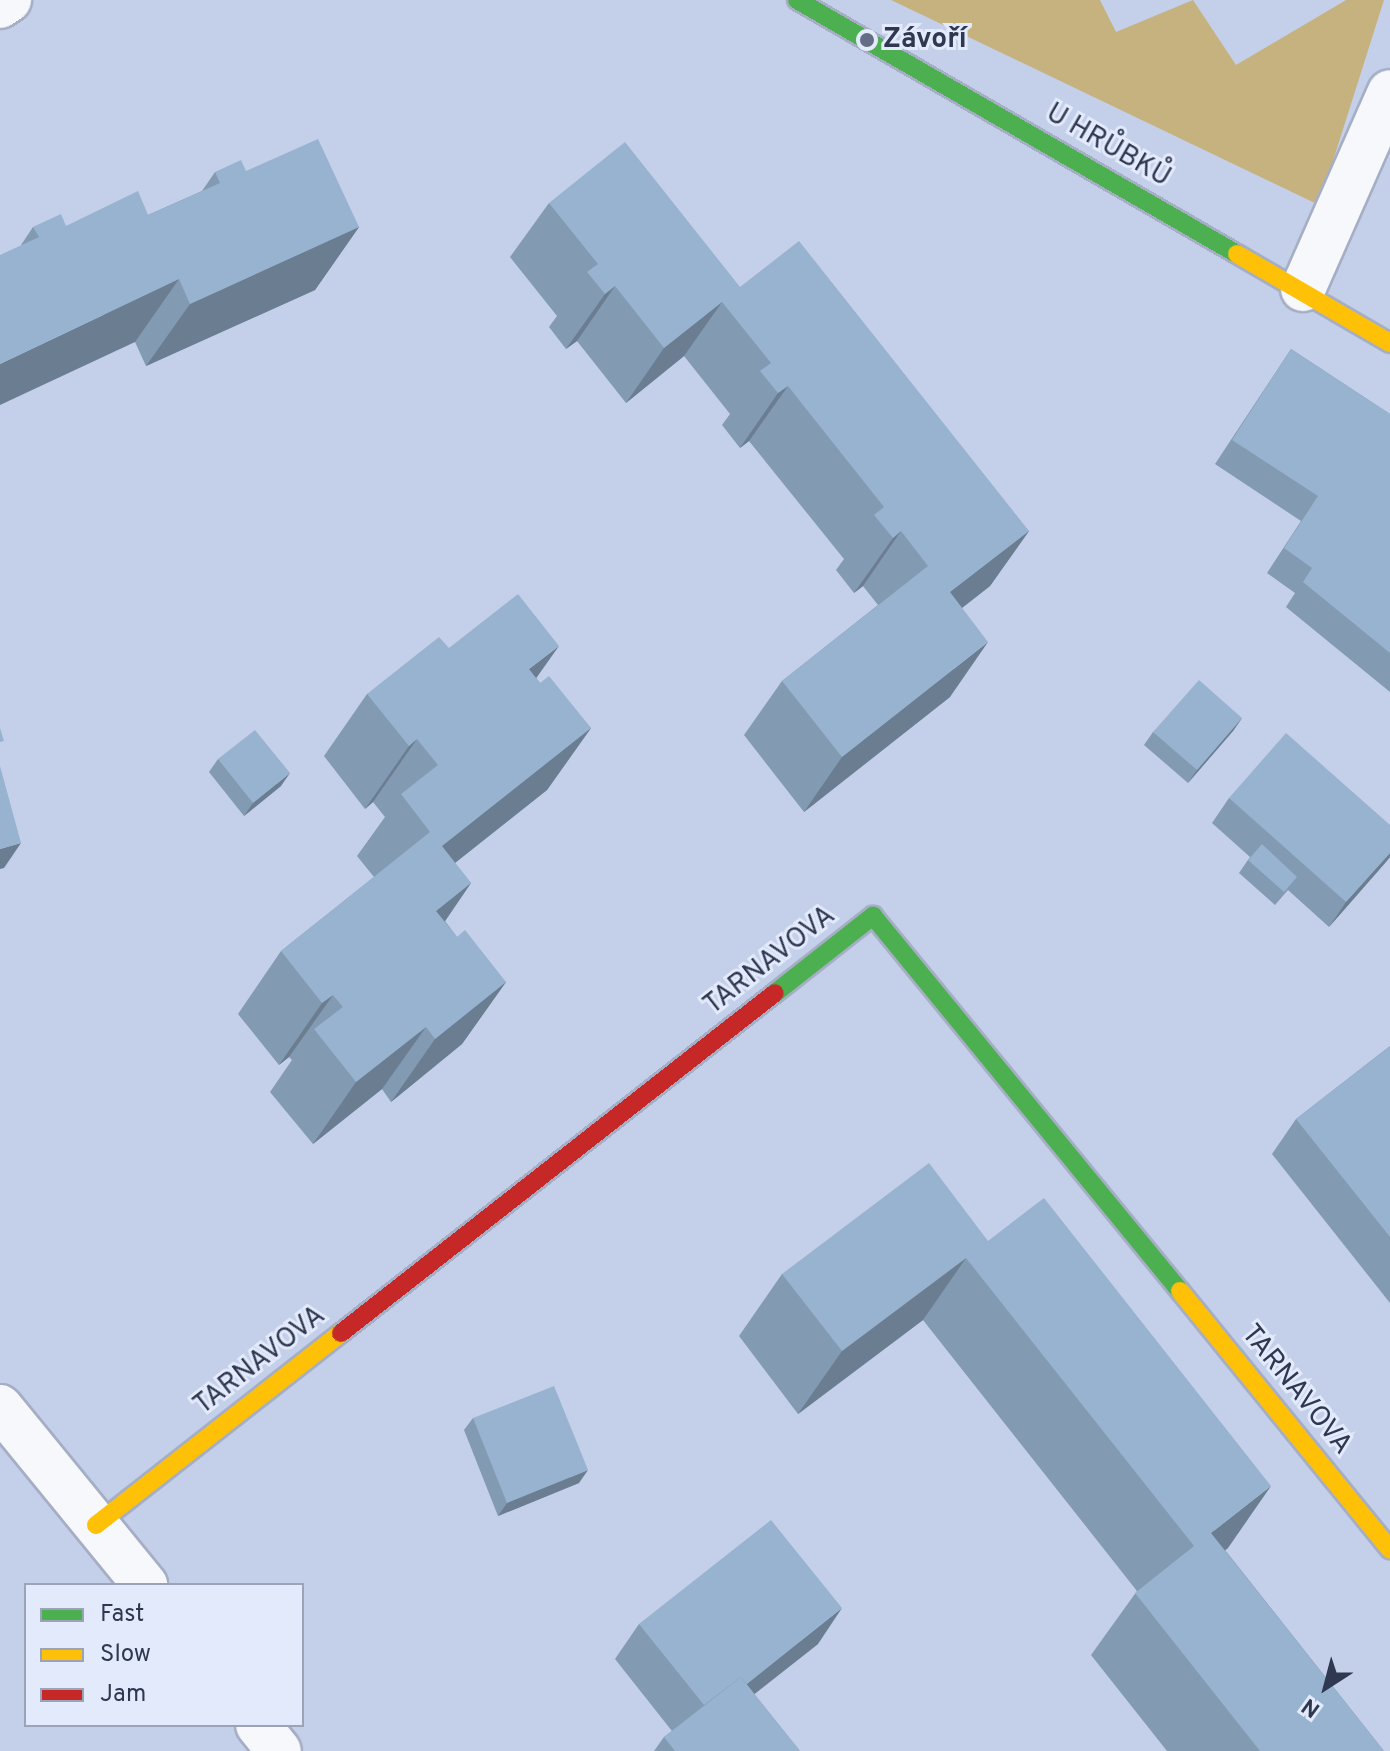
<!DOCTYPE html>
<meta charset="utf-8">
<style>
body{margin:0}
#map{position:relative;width:1390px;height:1751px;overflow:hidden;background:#c4cfe9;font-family:Overpass,sans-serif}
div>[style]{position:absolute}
.green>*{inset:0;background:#c6b27f}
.roads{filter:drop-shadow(2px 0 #a5aec4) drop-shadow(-2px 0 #a5aec4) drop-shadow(0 2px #a5aec4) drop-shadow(0 -2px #a5aec4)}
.street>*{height:44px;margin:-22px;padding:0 22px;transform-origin:22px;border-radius:22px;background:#f6f8fc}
.fast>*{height:18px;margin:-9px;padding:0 9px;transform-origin:9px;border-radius:9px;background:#4caf50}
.slow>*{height:18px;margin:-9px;padding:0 9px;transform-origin:9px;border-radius:9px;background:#ffc107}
.jam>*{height:18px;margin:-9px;padding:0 9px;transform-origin:9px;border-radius:9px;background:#c62828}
.wall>*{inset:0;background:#829ab2}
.shaded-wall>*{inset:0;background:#6a7d91}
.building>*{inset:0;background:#97b3cf}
.dots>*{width:22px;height:22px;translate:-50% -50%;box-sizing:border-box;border:4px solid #e2eafc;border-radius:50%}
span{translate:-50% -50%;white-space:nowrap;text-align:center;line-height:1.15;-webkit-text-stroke:6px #e2eafc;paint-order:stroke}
.poi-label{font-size:28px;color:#2f3850;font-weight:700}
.left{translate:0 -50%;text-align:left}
.street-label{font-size:28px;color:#2f3850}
.legend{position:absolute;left:24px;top:1583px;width:280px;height:144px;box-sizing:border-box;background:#e2eafc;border:2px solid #9aa3b7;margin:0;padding:10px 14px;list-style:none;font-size:24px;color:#2f3850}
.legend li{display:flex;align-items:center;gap:16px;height:40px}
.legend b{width:40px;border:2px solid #9aa3b7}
.north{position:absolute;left:1286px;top:1647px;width:80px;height:80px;-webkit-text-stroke:6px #e2eafc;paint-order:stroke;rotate:216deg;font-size:22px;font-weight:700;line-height:32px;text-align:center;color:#2f3850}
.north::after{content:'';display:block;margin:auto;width:28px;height:36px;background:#2f3850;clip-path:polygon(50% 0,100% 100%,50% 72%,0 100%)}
</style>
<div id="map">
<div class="green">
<i style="clip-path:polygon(891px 0,1100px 0,1116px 32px,1193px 0,1236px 65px,1346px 0,1384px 0,1319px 205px)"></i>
</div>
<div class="roads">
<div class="street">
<i style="left:0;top:6px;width:11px;rotate:-34deg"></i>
<i style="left:1303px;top:289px;width:215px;rotate:-66.2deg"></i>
<i style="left:0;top:1407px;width:230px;rotate:50.8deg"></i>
<i style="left:258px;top:1725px;width:33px;rotate:51deg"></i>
</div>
<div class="fast">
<i style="left:797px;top:0;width:508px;rotate:30deg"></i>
<i style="left:775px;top:993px;width:125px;rotate:-38.2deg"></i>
<i style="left:873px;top:916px;width:485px;rotate:50.7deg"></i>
</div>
<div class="slow">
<i style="left:1237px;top:254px;width:177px;rotate:30.2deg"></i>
<i style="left:1180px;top:1291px;width:333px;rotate:50.9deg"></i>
<i style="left:96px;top:1525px;width:311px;rotate:-38.1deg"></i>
</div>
<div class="jam">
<i style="left:341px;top:1333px;width:551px;rotate:-38.08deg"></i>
</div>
</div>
<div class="wall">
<i style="clip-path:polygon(246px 171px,359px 227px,315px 290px,146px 366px,135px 342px,21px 245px,33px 227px,66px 226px,148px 215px,202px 191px,215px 172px)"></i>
<i style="clip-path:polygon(549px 203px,740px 287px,1029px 531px,990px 586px,962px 608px,950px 697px,804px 812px,744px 735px,782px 681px,878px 605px,863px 586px,854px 593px,836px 570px,844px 559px,749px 441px,740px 448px,722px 425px,730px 414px,684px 356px,626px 403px,577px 341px,566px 349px,549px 327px,557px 316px,510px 257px)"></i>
<i style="clip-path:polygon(1291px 349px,1390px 414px,1390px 692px,1286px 607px,1295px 593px,1267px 573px,1301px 521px,1215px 464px)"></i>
<i style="clip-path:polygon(536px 678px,540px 683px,591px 728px,547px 790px,455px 863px,471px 883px,445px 921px,457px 937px,506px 982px,462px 1044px,391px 1102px,382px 1089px,313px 1144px,270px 1092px,292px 1060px,289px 1057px,279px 1065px,238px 1014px,281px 951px,374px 877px,357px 856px,385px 817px,373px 802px,365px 809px,324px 756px,367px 694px)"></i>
<i style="clip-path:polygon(1242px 718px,1233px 731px,1188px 783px,1144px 745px,1153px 732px)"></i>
<i style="clip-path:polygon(218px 759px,281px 786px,244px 816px,209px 772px)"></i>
<i style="clip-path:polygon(1229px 798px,1390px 825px,1390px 857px,1329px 927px,1288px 890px,1275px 905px,1239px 873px,1250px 857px,1212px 823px)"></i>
<i style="clip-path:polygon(1390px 1046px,1390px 1303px,1272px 1154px,1296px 1119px)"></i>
<i style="clip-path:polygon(988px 1241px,1228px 1548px,1225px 1550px,1384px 1751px,1167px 1751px,1091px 1655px,1137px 1591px,923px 1320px,798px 1414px,739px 1336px,782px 1274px)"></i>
<i style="clip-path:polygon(473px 1418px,579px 1483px,498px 1516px,464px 1430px)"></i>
<i style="clip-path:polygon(639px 1624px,818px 1644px,754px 1694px,800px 1751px,654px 1751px,664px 1737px,672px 1731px,615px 1659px)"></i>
</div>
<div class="shaded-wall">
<i style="clip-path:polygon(359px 227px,315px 290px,146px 366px,190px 304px)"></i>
<i style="clip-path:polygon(179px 279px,135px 342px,0 405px,0 364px)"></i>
<i style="clip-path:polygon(615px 286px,577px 341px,566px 349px,605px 294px)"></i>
<i style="clip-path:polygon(722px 302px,684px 356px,626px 403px,664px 348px)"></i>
<i style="clip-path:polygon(788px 386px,749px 441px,740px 448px,778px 393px)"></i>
<i style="clip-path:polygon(901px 531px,863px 586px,854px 593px,893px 538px)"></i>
<i style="clip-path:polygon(1029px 531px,990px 586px,912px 647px,950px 592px)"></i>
<i style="clip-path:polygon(988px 642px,950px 697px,804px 812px,842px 757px)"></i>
<i style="clip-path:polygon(559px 646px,515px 708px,529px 669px)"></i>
<i style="clip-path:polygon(1242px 718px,1233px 731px,1188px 783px,1197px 770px)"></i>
<i style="clip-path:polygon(591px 728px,547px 790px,398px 908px,442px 846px)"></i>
<i style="clip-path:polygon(417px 739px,373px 802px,365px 809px,409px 746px)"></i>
<i style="clip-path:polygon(290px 773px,281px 786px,244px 816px,253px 803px)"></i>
<i style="clip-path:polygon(21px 843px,4px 868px,0 869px,0 849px)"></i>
<i style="clip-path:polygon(1390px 853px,1390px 857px,1386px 862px,1329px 927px,1346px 902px)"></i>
<i style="clip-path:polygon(471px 883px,428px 946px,436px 911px)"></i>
<i style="clip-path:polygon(506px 982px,462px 1044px,391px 1102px,435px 1039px)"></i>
<i style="clip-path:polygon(333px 995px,289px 1057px,279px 1065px,322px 1003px)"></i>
<i style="clip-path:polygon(426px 1027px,382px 1089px,313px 1144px,356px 1082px)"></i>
<i style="clip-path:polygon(966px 1258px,923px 1320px,798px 1414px,842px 1351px)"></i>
<i style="clip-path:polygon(588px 1470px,579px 1483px,498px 1516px,507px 1503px)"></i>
<i style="clip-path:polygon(1271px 1486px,1228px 1548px,1167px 1595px,1211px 1533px)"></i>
<i style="clip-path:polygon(842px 1608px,818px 1644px,686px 1748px,710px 1713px)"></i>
</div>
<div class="building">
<i style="clip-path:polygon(318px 139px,359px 227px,190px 304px,179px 279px,0 364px,0 255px,39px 237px,33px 227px,61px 214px,66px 226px,138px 191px,148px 215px,220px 183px,215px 172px,241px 160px,246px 171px)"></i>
<i style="clip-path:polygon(625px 142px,740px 287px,799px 241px,1029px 531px,950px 592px,988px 642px,842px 757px,782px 681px,928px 566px,901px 531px,893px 538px,874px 515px,884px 507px,788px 386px,778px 393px,760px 371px,771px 363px,722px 302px,664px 348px,615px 286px,605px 294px,587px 272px,598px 264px,549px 203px)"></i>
<i style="clip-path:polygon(1291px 349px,1390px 414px,1390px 653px,1303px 582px,1312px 568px,1284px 548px,1318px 496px,1232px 440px)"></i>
<i style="clip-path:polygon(518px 594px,559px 646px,529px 669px,540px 683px,549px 676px,591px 728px,442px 846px,471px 883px,436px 911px,457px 937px,465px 930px,506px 982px,435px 1039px,426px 1027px,356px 1082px,314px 1029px,343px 1007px,333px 995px,322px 1003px,281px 951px,430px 832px,401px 794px,438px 765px,417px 739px,409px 746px,367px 694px,439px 637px,449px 648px)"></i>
<i style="clip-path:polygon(1199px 680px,1242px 718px,1197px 770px,1153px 732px)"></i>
<i style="clip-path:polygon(0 728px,4px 741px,0 742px)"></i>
<i style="clip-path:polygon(255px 730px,290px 773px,253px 803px,218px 759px)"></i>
<i style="clip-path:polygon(1286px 733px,1390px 825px,1390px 853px,1346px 902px,1229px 798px)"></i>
<i style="clip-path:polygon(0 766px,21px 843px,0 849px)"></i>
<i style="clip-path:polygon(1262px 844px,1297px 877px,1284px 892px,1248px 860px)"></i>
<i style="clip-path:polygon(1390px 1046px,1390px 1237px,1296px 1119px)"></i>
<i style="clip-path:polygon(929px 1163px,988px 1241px,1044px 1198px,1271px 1486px,1211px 1533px,1384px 1751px,1260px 1751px,1135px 1593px,1194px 1546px,966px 1258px,842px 1351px,782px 1274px)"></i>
<i style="clip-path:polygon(554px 1386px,588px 1470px,507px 1503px,473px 1418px)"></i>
<i style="clip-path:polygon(771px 1520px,842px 1608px,747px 1684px,741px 1677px,704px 1705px,639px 1624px)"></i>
<i style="clip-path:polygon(741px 1677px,800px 1751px,675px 1751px,664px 1737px)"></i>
</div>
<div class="dots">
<i style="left:867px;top:40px;background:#636d86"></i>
</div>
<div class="poi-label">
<span class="left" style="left:883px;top:40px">Závoří</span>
</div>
<div class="street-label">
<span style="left:1108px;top:146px;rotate:30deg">U HRŮBKŮ</span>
<span style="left:770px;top:961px;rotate:-38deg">TARNAVOVA</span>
<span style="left:260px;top:1361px;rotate:-38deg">TARNAVOVA</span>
<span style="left:1296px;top:1390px;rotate:51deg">TARNAVOVA</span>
</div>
<ul class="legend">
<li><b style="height:10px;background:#4caf50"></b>Fast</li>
<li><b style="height:10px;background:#ffc107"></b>Slow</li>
<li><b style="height:10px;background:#c62828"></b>Jam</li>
</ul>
<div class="north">N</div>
</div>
